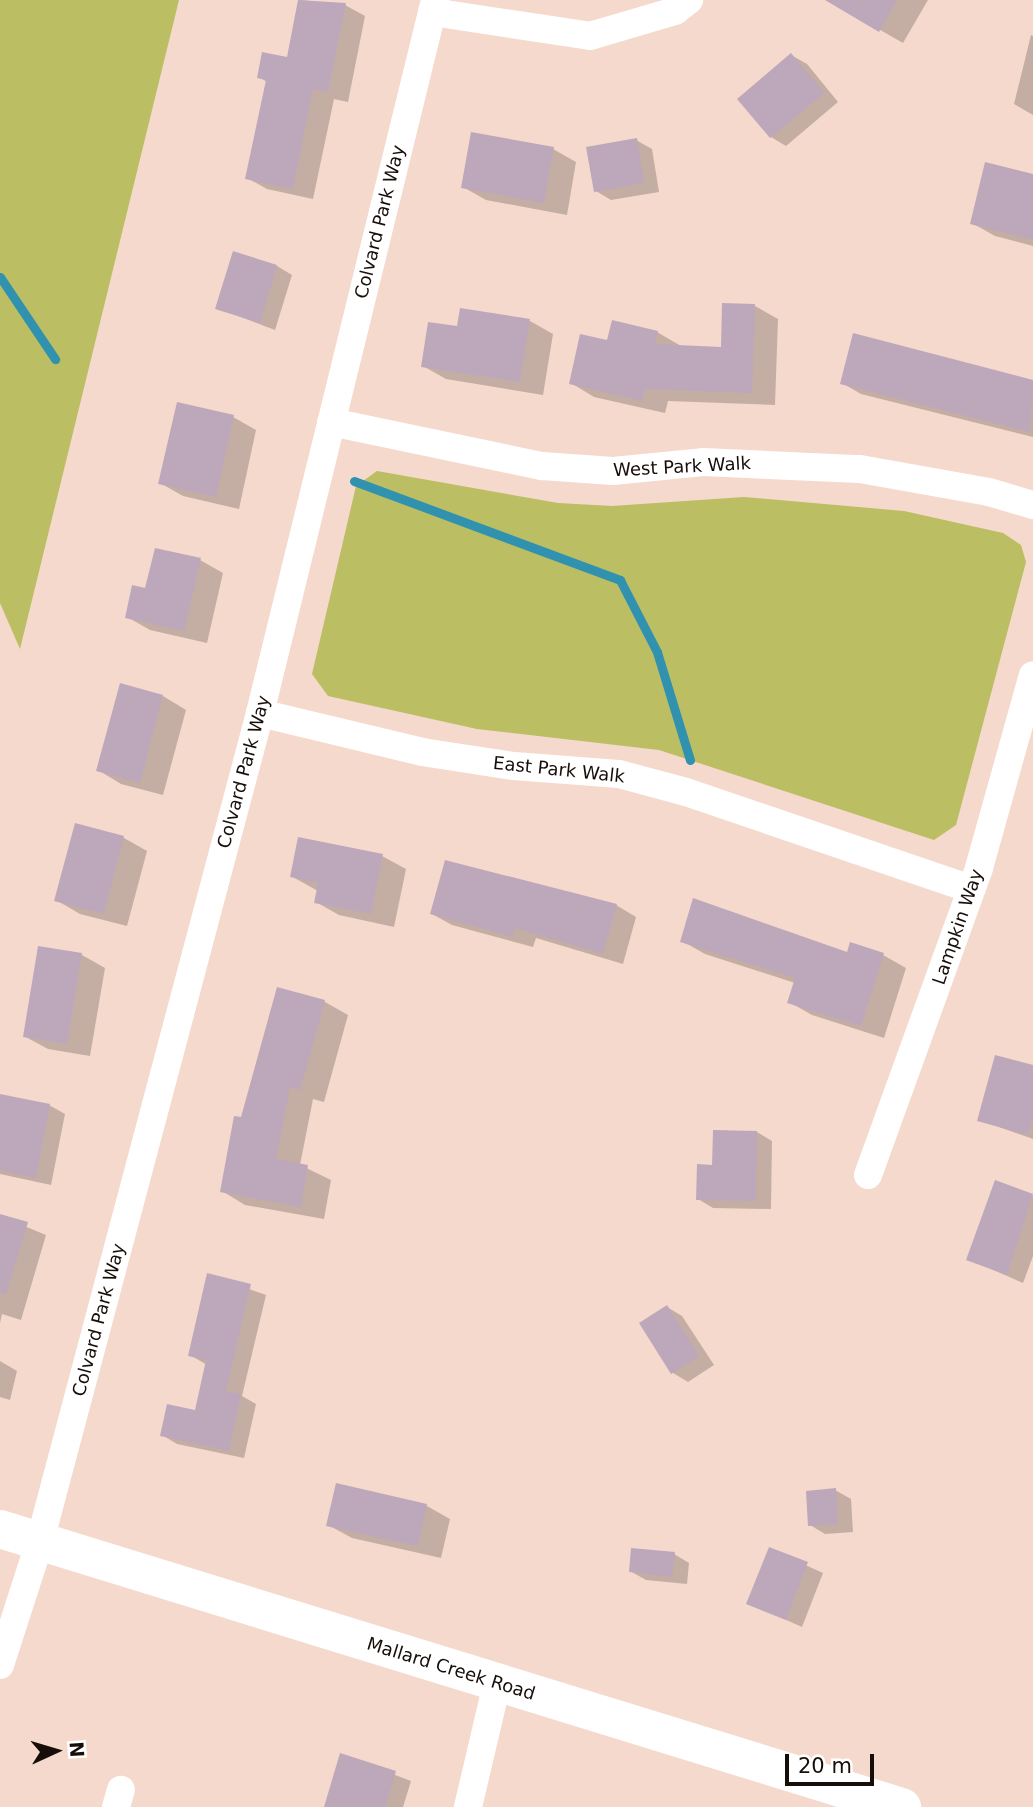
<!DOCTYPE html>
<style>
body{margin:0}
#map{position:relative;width:1033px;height:1807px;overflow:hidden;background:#f5d9cc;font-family:"DejaVu Sans",sans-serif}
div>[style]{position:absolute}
.green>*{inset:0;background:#bbbe62}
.shadow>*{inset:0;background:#0003}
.stream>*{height:9px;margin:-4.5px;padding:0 4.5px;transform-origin:4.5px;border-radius:4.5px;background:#3092af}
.building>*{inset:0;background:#bda8bb}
.street>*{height:28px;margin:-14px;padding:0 14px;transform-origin:14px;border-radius:14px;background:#fff}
.secondary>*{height:38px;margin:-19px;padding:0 19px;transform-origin:19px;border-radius:19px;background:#fff}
span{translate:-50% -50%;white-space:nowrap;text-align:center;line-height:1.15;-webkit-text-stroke:5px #fff;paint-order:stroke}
.street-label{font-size:18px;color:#170e0a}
.north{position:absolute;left:21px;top:1716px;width:70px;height:70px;-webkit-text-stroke:5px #fff;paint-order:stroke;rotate:86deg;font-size:19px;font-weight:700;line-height:28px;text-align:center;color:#170e0a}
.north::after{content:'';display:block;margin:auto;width:24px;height:32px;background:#170e0a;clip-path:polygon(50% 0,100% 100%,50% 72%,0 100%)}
.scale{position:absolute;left:785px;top:1754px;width:89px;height:32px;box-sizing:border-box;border:4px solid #170e0a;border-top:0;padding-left:9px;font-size:21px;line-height:24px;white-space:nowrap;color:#170e0a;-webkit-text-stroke:5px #fff;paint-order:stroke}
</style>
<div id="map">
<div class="green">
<i style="clip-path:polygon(0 0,179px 0,20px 649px,0 603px)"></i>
<i style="clip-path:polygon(377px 471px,558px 503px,612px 506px,744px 497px,904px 511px,1003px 533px,1021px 545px,1026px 562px,956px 825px,934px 840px,659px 750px,477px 729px,328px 696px,312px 674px,356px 486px)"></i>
</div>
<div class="shadow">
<i style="clip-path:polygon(300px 0,345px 5px,365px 16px,348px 102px,334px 99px,313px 199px,267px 189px,247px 178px,267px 82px,259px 77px,288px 59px)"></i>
<i style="clip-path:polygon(844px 0,928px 0,903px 43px,840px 7px)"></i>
<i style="clip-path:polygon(1031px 35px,1033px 36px,1033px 115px,1014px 104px)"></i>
<i style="clip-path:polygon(791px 55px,807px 64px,838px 102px,786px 146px,771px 137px)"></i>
<i style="clip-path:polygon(636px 140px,652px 149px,659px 192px,611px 200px,596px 191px)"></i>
<i style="clip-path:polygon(553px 149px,576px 162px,567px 215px,486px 200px,463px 187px)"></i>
<i style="clip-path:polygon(1033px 176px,1033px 246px,995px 236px,972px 223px)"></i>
<i style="clip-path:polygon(277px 266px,292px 275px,275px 330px,217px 308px)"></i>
<i style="clip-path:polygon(755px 306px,778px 319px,775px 405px,668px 401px,665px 413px,594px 397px,571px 383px,608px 342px,657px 332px,681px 346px,723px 349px)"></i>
<i style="clip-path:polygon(530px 321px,553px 334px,543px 395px,446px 379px,423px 366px)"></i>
<i style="clip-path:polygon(854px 335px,1033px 382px,1033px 437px,861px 394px,842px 383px)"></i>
<i style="clip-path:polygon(233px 417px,256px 430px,239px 509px,183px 496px,160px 483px)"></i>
<i style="clip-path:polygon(200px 560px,223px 573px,207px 643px,150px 630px,127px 617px)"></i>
<i style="clip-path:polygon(163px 696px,186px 710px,163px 795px,121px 784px,98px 770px)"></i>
<i style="clip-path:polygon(76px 825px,124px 838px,147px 851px,127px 926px,80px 914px,56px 900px)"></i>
<i style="clip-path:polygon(382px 856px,406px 869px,394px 927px,339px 915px,316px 902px,318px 891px,291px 876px)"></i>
<i style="clip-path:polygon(616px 905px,636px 917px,623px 964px,536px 938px,533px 947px,452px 925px,432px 914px)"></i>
<i style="clip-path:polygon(682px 941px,883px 955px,906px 968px,884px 1038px,812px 1015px,789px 1002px,795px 983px,705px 954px)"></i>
<i style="clip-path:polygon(40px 948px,82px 955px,105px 968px,90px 1056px,48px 1049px,24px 1036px)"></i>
<i style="clip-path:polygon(279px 989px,325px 1002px,348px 1015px,324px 1102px,313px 1099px,300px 1165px,331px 1180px,324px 1219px,245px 1205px,222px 1191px)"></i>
<i style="clip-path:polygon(1033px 1067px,1033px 1139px,979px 1120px)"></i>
<i style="clip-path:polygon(0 1105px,49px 1105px,65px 1114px,51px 1185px,0 1174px)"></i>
<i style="clip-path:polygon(714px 1132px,757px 1132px,772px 1141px,771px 1209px,713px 1208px,698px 1199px,714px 1166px)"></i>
<i style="clip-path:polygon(996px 1182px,1033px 1196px,1033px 1256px,1023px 1283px,968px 1259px)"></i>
<i style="clip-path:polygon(0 1216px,46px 1235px,21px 1320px,2px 1314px,0 1323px)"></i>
<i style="clip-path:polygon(209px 1275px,266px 1295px,242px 1396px,256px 1404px,244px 1458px,177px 1444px,162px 1435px,196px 1413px,207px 1365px,190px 1355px)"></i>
<i style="clip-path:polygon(667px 1307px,682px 1316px,714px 1365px,688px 1382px,673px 1373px)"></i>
<i style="clip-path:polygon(0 1361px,17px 1371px,10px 1400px,0 1397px)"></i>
<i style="clip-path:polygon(835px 1490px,851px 1499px,853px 1532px,825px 1534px,810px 1525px)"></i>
<i style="clip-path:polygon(427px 1506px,450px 1519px,441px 1558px,352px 1538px,328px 1525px)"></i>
<i style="clip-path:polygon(770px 1549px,823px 1573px,802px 1627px,748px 1603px)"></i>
<i style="clip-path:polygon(674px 1554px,689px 1563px,687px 1584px,646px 1580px,630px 1571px)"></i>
<i style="clip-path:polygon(342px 1755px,411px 1781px,403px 1807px,326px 1807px)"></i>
</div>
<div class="stream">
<i style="left:0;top:277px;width:99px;rotate:56.1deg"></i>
<i style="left:354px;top:481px;width:284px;rotate:20.4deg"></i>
<i style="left:620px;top:580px;width:81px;rotate:62.8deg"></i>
<i style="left:657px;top:652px;width:113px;rotate:73deg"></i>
</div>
<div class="building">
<i style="clip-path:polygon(298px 0,346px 3px,328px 92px,313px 89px,293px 189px,245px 179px,266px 80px,257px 78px,262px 52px,287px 57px)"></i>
<i style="clip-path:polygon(825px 0,897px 0,879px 32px)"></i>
<i style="clip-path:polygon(791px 53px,824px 93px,770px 138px,737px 99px)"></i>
<i style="clip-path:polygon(471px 132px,554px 147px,544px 203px,461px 188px)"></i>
<i style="clip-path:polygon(637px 138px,644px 183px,594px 192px,586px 147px)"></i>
<i style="clip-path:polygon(985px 162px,1033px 174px,1033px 240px,970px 224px)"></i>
<i style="clip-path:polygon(233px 251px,277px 265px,260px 323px,215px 309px)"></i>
<i style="clip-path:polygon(722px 303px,755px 304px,752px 393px,645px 389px,642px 401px,569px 384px,580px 334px,607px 340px,612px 320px,658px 331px,655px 344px,721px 347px)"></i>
<i style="clip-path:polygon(460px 308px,530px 319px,520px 382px,421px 367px,428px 322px,457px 326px)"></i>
<i style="clip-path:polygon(853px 333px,1033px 380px,1030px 432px,840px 384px)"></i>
<i style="clip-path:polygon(177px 402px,234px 415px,216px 497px,158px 484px)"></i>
<i style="clip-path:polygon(155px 548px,201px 558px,184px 631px,125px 618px,132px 585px,145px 588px)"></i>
<i style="clip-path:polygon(120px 683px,163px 695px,140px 783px,96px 771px)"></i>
<i style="clip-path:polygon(75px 823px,124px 836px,104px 914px,54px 901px)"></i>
<i style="clip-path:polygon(298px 837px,383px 854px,371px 914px,314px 903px,318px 883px,290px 877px)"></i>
<i style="clip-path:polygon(445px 860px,617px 904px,603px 954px,515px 928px,513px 937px,430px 914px)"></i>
<i style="clip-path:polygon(693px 898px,847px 952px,850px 942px,884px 953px,861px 1026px,787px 1003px,795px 978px,680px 942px)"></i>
<i style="clip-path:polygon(38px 946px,82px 953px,67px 1044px,23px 1037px)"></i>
<i style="clip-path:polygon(277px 987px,325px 1000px,300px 1090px,290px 1087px,276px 1159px,308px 1165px,301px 1207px,220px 1192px,234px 1116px,241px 1117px)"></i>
<i style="clip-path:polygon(995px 1055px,1033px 1065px,1033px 1116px,1028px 1135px,977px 1121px)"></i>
<i style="clip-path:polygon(0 1094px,50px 1104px,36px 1178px,0 1170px)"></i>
<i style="clip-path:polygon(713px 1130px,757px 1131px,756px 1201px,696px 1200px,697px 1164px,712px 1165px)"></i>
<i style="clip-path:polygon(995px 1180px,1033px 1194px,1007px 1275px,966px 1260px)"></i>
<i style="clip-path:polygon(0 1214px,28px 1222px,6px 1294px,0 1293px)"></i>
<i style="clip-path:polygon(207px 1273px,251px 1284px,226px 1391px,241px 1394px,229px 1451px,160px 1436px,167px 1404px,195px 1410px,206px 1360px,188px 1356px)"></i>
<i style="clip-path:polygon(667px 1305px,699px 1356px,671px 1374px,639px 1323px)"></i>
<i style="clip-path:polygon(336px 1483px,427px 1504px,418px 1546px,326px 1526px)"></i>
<i style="clip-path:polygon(836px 1488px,838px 1524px,808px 1526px,806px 1491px)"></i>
<i style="clip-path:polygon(769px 1547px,808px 1562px,786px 1620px,746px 1604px)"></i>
<i style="clip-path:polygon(631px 1548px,675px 1552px,672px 1577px,629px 1572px)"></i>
<i style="clip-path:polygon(340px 1753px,396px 1771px,385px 1807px,324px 1807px)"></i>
</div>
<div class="street">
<i style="left:432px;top:12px;width:160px;rotate:8.6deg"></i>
<i style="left:590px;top:36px;width:89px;rotate:-16.4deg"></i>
<i style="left:675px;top:11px;width:18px;rotate:-38deg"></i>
<i style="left:331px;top:422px;width:216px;rotate:11.8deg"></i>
<i style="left:542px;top:466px;width:71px;rotate:4deg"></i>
<i style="left:613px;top:471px;width:90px;rotate:-5.7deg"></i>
<i style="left:703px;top:462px;width:157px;rotate:2.6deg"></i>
<i style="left:860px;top:469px;width:131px;rotate:10.1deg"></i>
<i style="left:989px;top:492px;width:46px;rotate:16.5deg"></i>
<i style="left:260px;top:713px;width:167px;rotate:13.5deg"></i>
<i style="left:422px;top:752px;width:93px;rotate:8.7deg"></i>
<i style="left:514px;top:766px;width:105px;rotate:4.4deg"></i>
<i style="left:619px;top:774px;width:69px;rotate:15deg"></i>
<i style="left:686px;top:792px;width:301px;rotate:18.8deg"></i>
<i style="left:868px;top:1175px;width:326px;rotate:-70.1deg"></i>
<i style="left:979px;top:868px;width:200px;rotate:-74.4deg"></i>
<i style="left:0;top:1665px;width:130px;rotate:-72.1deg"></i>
<i style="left:40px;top:1541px;width:857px;rotate:-75.12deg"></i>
<i style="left:260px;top:713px;width:734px;rotate:-76.21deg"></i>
<i style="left:116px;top:1807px;width:18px;rotate:-74deg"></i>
<i style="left:468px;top:1807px;width:127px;rotate:-76.8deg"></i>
</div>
<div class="secondary">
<i style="left:0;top:1529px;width:944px;rotate:17.13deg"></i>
</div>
<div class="street-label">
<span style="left:380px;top:222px;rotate:-76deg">Colvard Park Way</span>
<span style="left:682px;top:467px;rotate:-3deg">West Park Walk</span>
<span style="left:559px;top:770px;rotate:6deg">East Park Walk</span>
<span style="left:244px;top:772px;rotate:-75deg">Colvard Park Way</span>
<span style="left:958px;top:927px;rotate:-71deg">Lampkin Way</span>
<span style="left:99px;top:1320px;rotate:-75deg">Colvard Park Way</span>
<span style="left:451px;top:1669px;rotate:17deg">Mallard Creek Road</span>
</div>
<div class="north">N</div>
<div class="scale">20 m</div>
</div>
